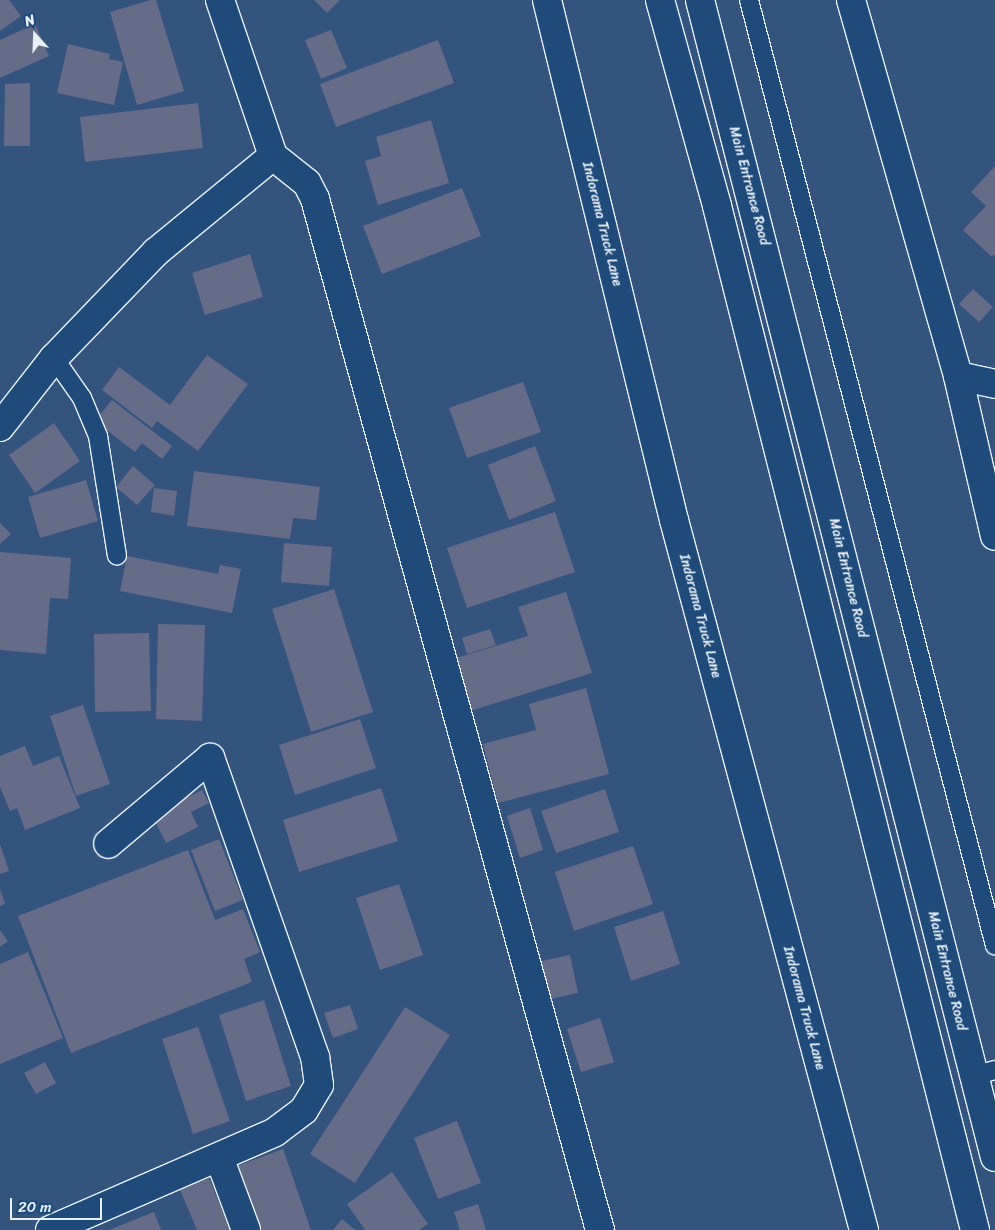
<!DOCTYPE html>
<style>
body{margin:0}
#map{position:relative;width:995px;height:1230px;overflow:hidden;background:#34547e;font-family:Sriracha,sans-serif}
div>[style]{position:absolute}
.building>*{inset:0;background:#646c87}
.roads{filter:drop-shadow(1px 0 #e8f1f8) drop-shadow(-1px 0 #e8f1f8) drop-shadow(0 1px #e8f1f8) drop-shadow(0 -1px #e8f1f8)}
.service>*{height:18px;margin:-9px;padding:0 9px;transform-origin:9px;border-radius:9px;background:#1f4a7a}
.minor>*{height:28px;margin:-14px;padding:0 14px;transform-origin:14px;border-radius:14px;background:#1f4a7a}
span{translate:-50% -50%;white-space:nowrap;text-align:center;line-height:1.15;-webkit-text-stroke:5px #1f4a7a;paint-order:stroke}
.street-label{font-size:14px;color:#e8f1f8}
.north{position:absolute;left:10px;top:10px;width:50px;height:50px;-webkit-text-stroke:4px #1f4a7a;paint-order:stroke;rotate:340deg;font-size:14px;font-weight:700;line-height:20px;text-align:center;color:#e8f1f8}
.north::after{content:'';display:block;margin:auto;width:18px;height:22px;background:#e8f1f8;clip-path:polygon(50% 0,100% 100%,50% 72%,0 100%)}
.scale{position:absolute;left:10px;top:1198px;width:92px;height:22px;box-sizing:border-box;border:2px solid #e8f1f8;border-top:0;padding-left:6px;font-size:15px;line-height:18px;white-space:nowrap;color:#e8f1f8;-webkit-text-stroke:4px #1f4a7a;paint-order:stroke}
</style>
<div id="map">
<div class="building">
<i style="clip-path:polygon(0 0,9px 0,21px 16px,0 31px)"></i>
<i style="clip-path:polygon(151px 0,156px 0,184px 91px,137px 105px,110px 12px)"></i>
<i style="clip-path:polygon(314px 0,340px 0,327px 13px)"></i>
<i style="clip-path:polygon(35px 24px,49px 56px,0 78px,0 40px)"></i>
<i style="clip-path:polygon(331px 30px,347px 68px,321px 79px,305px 40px)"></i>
<i style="clip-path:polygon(438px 40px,454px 83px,336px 127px,320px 84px)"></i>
<i style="clip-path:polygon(68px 44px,110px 54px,109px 59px,123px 62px,114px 105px,57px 93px)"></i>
<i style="clip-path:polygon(30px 83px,30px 146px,4px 146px,5px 84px)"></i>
<i style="clip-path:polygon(198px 103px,203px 148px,85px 162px,80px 117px)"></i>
<i style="clip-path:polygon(431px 120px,449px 183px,378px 205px,365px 161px,381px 156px,376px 137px)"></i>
<i style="clip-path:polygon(995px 166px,995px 254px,992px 257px,963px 230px,986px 206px,971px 192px)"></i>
<i style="clip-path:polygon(462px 188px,481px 236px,382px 274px,363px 226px)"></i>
<i style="clip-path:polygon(250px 254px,263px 297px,205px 315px,192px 273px)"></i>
<i style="clip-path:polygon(973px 289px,993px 307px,979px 322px,959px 304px)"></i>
<i style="clip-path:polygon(207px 355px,248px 384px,198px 451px,157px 421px,152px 428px,102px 390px,119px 367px,170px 405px)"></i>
<i style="clip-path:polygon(523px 382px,541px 432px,467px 458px,449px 408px)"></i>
<i style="clip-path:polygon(112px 400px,172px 446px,162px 459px,142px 443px,135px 452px,95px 421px)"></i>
<i style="clip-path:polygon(54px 423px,80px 461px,35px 493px,9px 455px)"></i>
<i style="clip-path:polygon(535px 446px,556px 501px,509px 520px,488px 465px)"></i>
<i style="clip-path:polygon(133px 466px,155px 485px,137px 505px,116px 487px)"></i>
<i style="clip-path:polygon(194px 471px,320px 487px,316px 520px,293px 518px,290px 539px,187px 526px)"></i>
<i style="clip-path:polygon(86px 480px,98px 521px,40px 538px,28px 497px)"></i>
<i style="clip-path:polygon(154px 488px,177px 491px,174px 516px,151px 512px)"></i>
<i style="clip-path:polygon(555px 512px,575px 572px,467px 608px,447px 548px)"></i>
<i style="clip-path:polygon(0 523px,11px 534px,0 544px)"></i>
<i style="clip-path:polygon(284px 543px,332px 547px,329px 586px,281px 582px)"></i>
<i style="clip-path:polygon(0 552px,71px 558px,68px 599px,50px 598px,46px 654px,0 650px)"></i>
<i style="clip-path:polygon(127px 556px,218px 574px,220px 565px,241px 569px,232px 613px,120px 591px)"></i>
<i style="clip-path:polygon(334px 589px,373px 712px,311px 732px,272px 609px)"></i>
<i style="clip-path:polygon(566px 592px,592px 673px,467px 712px,450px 660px,528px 636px,518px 607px)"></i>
<i style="clip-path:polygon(158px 624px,205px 625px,202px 721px,156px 719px)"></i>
<i style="clip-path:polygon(490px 629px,496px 645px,467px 654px,462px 638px)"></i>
<i style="clip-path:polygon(149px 633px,151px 711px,95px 712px,94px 634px)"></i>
<i style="clip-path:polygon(586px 688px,609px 774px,498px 803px,483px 744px,536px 730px,529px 704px)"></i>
<i style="clip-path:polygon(83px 705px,110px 784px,76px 796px,50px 716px)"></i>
<i style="clip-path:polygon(360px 719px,376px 768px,295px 795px,279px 745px)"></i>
<i style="clip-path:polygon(25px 746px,33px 766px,59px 756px,80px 808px,25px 830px,17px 808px,10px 811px,0 787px,0 756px)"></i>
<i style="clip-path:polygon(381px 788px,398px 841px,299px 872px,283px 820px)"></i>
<i style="clip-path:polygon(605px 789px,619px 832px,556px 853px,541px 811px)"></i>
<i style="clip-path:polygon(202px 790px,209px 803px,191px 812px,198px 827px,166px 843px,152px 815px)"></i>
<i style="clip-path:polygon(530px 808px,543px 850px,520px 858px,507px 816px)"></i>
<i style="clip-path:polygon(219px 839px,243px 900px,215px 911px,191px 850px)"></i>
<i style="clip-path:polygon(0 844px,9px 871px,0 874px)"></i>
<i style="clip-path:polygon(633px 846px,653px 904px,574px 931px,555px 872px)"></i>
<i style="clip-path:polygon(188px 850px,215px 920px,243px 909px,260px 952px,244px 959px,252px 982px,71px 1053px,18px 916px)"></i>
<i style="clip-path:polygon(399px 884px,423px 955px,380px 970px,356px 898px)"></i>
<i style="clip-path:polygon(0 889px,5px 904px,0 906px)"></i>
<i style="clip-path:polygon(663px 911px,680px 964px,631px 981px,614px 927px)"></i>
<i style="clip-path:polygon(0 930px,8px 941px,0 947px)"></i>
<i style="clip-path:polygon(28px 952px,63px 1038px,0 1064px,0 964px)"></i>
<i style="clip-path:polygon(570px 955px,578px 993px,546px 1000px,537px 962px)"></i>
<i style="clip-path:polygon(264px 1000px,291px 1086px,246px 1101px,219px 1015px)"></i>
<i style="clip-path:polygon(350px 1005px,358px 1029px,333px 1038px,324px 1013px)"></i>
<i style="clip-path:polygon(405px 1007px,450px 1035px,355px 1183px,310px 1154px)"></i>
<i style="clip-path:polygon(600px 1018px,614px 1062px,581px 1072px,567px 1029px)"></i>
<i style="clip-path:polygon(198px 1027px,230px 1121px,193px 1134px,162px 1039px)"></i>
<i style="clip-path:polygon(45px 1062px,56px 1083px,36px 1094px,24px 1073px)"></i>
<i style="clip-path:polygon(457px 1121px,481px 1183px,438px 1199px,414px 1138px)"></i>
<i style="clip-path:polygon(283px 1149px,311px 1230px,250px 1230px,229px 1169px)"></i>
<i style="clip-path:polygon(392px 1172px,428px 1224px,419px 1230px,365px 1230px,347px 1204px)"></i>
<i style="clip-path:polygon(209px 1178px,230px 1230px,197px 1230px,180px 1190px)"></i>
<i style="clip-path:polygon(478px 1204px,486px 1230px,460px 1230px,454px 1212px)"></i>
<i style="clip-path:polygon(154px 1212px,161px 1230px,109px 1230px)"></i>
<i style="clip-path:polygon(342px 1219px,355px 1230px,333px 1230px)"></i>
</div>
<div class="roads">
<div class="service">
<i style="left:749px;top:0;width:977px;rotate:75.42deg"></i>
<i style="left:54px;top:358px;width:49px;rotate:55deg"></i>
<i style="left:82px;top:398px;width:41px;rotate:67.2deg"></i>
<i style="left:98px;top:436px;width:121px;rotate:81deg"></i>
<i style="left:974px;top:1076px;width:22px;rotate:-16deg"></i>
</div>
<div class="minor">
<i style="left:220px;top:0;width:165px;rotate:71.2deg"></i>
<i style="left:273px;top:156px;width:43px;rotate:38.5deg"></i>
<i style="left:307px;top:183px;width:18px;rotate:63deg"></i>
<i style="left:315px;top:199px;width:1070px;rotate:74.55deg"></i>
<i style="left:547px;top:0;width:535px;rotate:76.28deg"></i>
<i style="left:674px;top:520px;width:735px;rotate:75.02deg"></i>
<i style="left:660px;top:0;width:214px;rotate:74.5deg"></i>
<i style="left:717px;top:206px;width:1056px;rotate:75.86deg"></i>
<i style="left:700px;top:0;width:1194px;rotate:75.7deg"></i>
<i style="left:851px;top:0;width:391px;rotate:74.1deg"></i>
<i style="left:958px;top:376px;width:164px;rotate:77deg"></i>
<i style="left:958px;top:376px;width:38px;rotate:12deg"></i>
<i style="left:0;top:427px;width:88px;rotate:-52deg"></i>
<i style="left:54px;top:358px;width:147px;rotate:-46.1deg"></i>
<i style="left:156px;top:252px;width:151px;rotate:-39.4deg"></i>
<i style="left:219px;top:1157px;width:78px;rotate:69.7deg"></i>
<i style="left:50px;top:1230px;width:245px;rotate:-23.5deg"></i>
<i style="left:275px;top:1132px;width:36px;rotate:-37deg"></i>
<i style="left:304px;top:1110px;width:29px;rotate:-59deg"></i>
<i style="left:319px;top:1085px;width:28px;rotate:-98deg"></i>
<i style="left:315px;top:1057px;width:317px;rotate:-109.3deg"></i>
<i style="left:210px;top:758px;width:133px;rotate:139.9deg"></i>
</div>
</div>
<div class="street-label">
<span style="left:749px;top:186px;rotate:75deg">Main Entrance Road</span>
<span style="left:602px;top:224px;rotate:76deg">Indorama Truck Lane</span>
<span style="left:848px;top:578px;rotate:76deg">Main Entrance Road</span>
<span style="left:700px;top:616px;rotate:75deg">Indorama Truck Lane</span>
<span style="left:947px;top:971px;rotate:76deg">Main Entrance Road</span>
<span style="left:804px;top:1008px;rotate:75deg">Indorama Truck Lane</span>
</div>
<div class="north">N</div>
<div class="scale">20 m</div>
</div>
